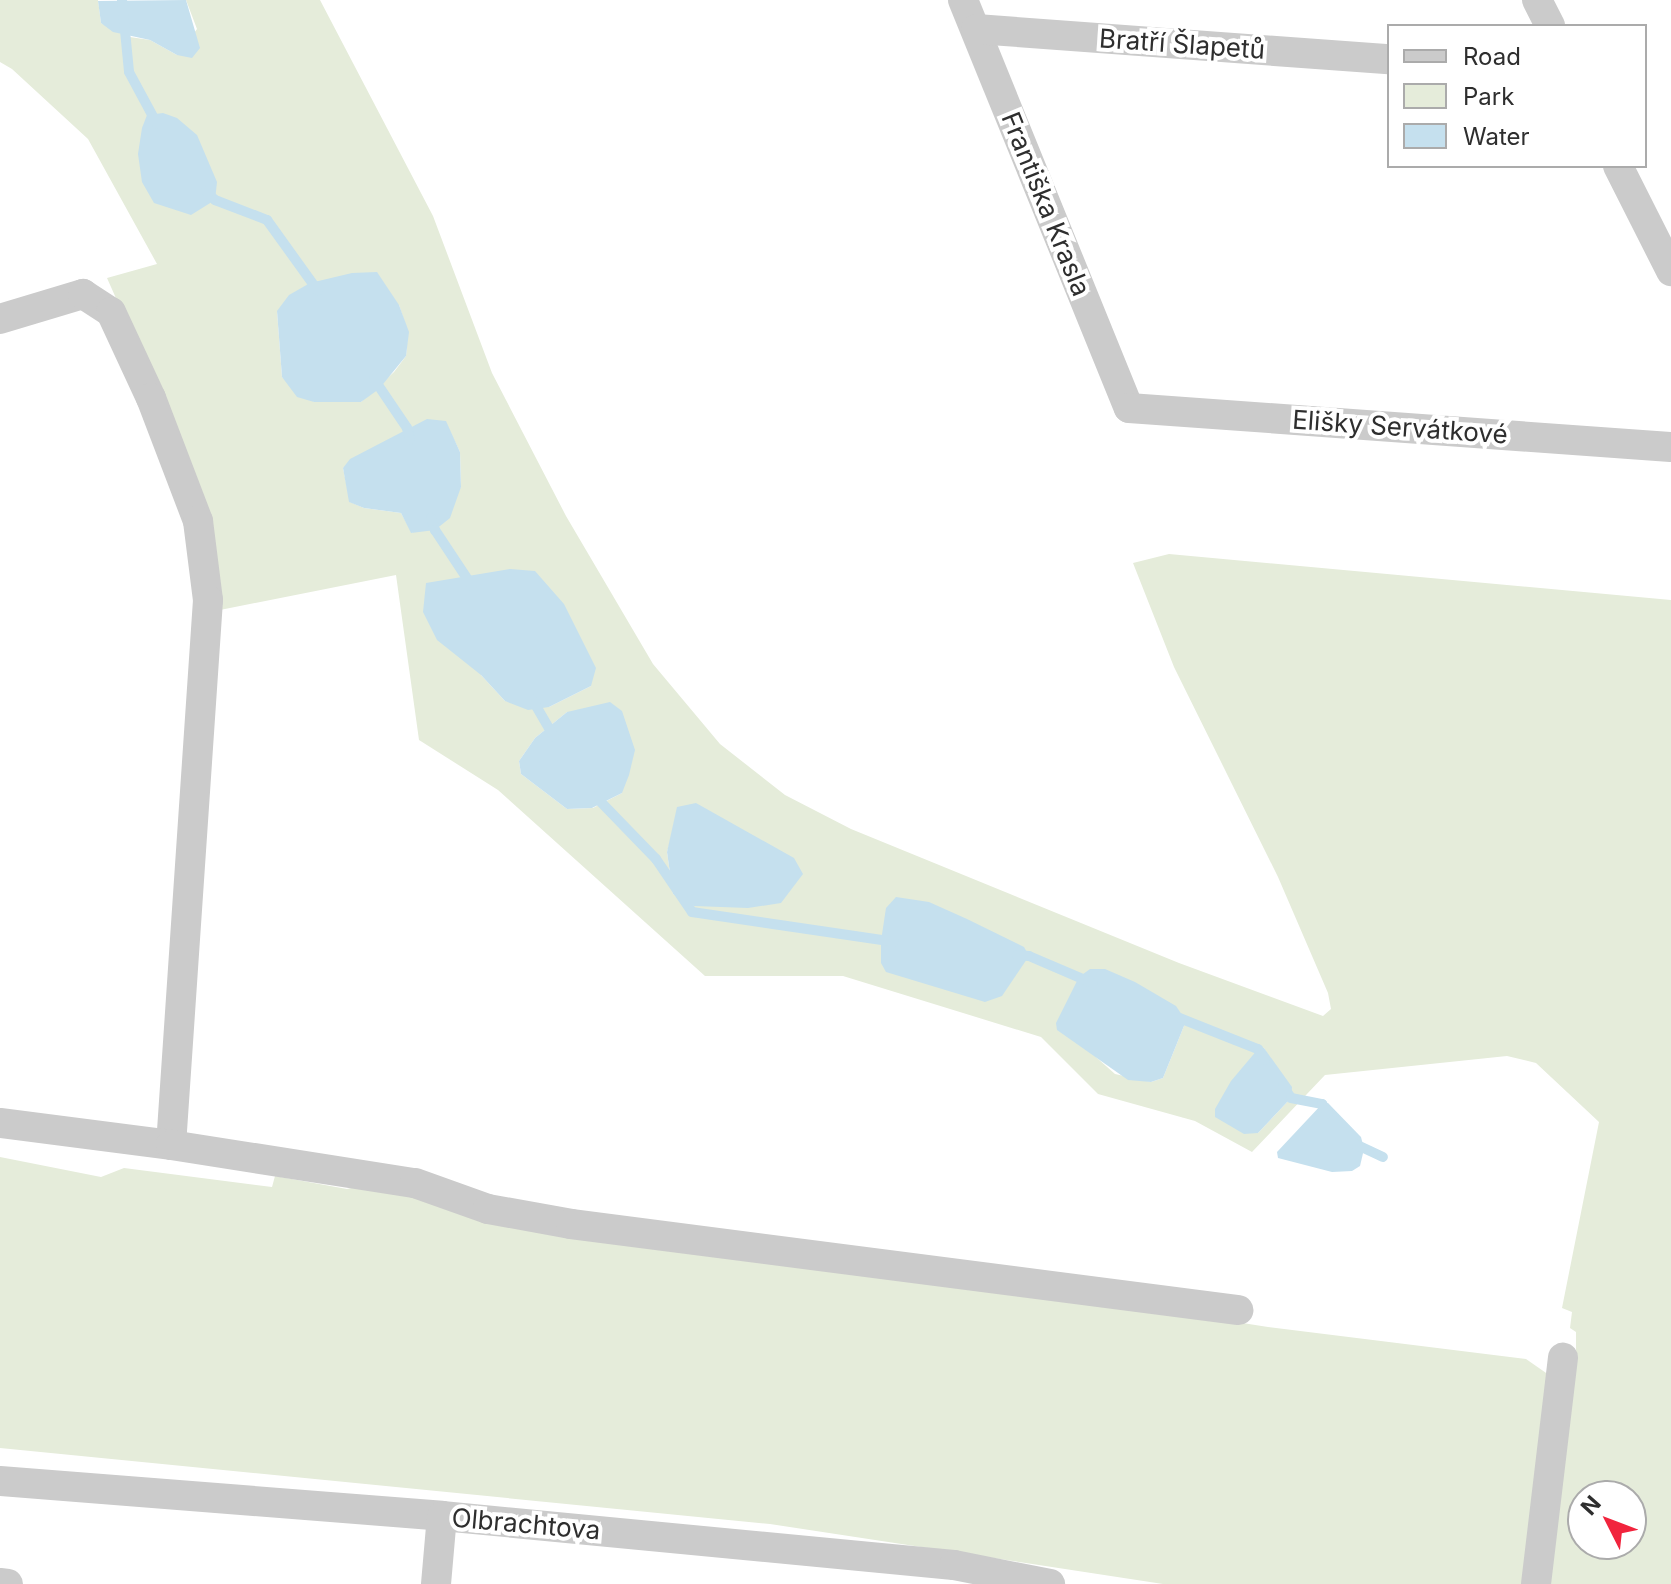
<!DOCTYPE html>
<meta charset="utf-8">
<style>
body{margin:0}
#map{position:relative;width:1671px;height:1584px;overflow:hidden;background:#fff;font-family:Inter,sans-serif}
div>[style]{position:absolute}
.green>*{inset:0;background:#e5ecda}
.water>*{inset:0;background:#c5e0ee}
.stream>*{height:10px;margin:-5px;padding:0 5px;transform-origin:5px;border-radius:5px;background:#c5e0ee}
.street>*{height:30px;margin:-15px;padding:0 15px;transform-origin:15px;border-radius:15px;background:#cbcbcb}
span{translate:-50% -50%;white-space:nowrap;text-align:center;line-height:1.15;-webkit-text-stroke:8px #fff;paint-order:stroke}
.street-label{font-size:26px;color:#2e2e2e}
.legend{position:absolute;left:1387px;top:24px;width:260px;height:144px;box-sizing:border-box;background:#fff;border:2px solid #ababab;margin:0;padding:10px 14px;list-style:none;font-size:24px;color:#2e2e2e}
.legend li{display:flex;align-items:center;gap:16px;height:40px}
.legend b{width:40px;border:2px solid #ababab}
.north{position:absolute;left:1567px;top:1480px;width:80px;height:80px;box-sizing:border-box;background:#fff;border:2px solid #ababab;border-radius:50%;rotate:312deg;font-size:22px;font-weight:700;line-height:32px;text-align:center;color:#2e2e2e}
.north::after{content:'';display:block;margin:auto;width:28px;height:36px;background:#f1243d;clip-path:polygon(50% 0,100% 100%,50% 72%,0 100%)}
</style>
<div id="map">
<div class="green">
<i style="clip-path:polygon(evenodd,0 0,98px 0,101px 23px,130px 37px,150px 40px,177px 55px,197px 29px,186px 0,320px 0,433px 216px,492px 373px,566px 516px,653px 664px,720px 744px,785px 795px,851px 829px,1179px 963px,1323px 1016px,1331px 1009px,1328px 993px,1278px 877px,1174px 667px,1133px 563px,1169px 554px,1671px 600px,1671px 1584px,1548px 1584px,1576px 1366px,1576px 1332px,1570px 1328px,1572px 1312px,1562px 1308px,1599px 1122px,1536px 1063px,1507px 1056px,1325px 1075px,1252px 1152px,1195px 1121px,1098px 1094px,1041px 1037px,843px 976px,705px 976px,498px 790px,419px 740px,396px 575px,220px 610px,194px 474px,107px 278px,157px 264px,88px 139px,12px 69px,0 62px,0 0,399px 305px,408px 332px,406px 356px,394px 372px,361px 402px,314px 402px,282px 377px,277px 311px,399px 305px,0 0,445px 421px,460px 452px,461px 487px,412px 533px,401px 513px,364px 508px,350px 502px,343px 468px,445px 421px,0 0,481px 675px,591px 686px,549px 707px,505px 701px,481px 675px,0 0,567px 712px,622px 793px,593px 808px,567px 809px,521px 774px,519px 761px,535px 738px,567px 712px,0 0,673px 832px,694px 906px,673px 894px,667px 852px,673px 832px,0 0,1186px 1021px,1163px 1078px,1151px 1082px,1115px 1074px,1088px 1050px,1186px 1021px,0 0,1264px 1048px,1291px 1098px,1258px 1133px,1264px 1048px,0 0,1583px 1496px,1631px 1496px,1631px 1544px,1583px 1544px,1583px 1496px)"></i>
<i style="clip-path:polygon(0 1157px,101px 1177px,124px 1168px,272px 1187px,275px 1176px,347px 1189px,364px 1185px,1268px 1327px,1526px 1359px,1549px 1375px,1529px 1584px,1163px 1584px,770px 1524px,0 1448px)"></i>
</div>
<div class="water">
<i style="clip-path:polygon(186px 0,200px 48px,192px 58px,177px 55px,150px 40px,113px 32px,101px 23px,98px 1px)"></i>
<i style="clip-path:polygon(163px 113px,177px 118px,197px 135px,217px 182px,215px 200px,191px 215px,154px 203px,142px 182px,138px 154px,142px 128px,147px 115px)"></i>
<i style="clip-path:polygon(377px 272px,399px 305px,409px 332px,406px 356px,379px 389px,361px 402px,314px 402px,297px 397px,282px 377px,277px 311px,289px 295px,310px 283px,352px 273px)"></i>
<i style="clip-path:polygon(427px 419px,446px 421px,460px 452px,461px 487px,450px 518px,435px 530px,411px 533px,401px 513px,364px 508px,349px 502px,343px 468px,350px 459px)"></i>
<i style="clip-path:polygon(510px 569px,535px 571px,564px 604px,596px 668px,591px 686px,549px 707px,528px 710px,505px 701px,481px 675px,437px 640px,423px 612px,426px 583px)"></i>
<i style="clip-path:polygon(610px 702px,622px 711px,635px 750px,629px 775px,622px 793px,592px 808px,567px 809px,521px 774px,519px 761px,535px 738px,567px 712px)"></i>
<i style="clip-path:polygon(696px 803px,794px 858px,803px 874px,781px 903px,748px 908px,694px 906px,673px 894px,667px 852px,677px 807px)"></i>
<i style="clip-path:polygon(896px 897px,929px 902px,967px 919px,1024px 947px,1029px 956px,1002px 996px,985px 1002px,886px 972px,881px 963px,881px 941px,886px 908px)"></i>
<i style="clip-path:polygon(1090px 969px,1105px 969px,1135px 982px,1176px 1006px,1186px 1021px,1163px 1078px,1151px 1082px,1128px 1080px,1057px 1030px,1056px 1023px,1079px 977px)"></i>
<i style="clip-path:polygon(1264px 1048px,1292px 1087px,1291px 1098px,1258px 1133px,1244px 1134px,1215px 1117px,1215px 1109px,1231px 1081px,1258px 1049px)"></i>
<i style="clip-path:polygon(1328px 1103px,1361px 1137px,1364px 1149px,1360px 1166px,1352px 1171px,1332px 1172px,1278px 1158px,1277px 1152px,1322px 1104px)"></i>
</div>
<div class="stream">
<i style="left:122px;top:0;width:72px;rotate:84.4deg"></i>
<i style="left:129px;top:72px;width:59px;rotate:61.7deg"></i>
<i style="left:206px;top:191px;width:13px;rotate:45deg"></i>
<i style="left:215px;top:200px;width:56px;rotate:21deg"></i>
<i style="left:267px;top:220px;width:87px;rotate:54.3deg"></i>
<i style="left:374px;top:379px;width:59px;rotate:56deg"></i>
<i style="left:407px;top:428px;width:12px;rotate:76deg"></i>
<i style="left:431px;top:518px;width:13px;rotate:72deg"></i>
<i style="left:435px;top:530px;width:67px;rotate:56.5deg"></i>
<i style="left:532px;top:699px;width:44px;rotate:59.9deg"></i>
<i style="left:595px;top:796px;width:88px;rotate:45.9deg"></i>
<i style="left:656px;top:859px;width:64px;rotate:55.8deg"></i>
<i style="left:692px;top:912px;width:204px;rotate:8.4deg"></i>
<i style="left:1017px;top:955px;width:12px;rotate:5deg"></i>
<i style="left:1029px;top:956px;width:69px;rotate:23.2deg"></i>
<i style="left:1177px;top:1017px;width:87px;rotate:21.6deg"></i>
<i style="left:1258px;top:1049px;width:13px;rotate:58deg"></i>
<i style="left:1283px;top:1086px;width:14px;rotate:56deg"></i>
<i style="left:1291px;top:1098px;width:32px;rotate:11deg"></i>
<i style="left:1322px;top:1104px;width:11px;rotate:56deg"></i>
<i style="left:1353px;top:1143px;width:33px;rotate:25deg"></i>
</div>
<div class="street">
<i style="left:963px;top:0;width:440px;rotate:67.9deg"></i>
<i style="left:1129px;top:408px;width:543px;rotate:4.12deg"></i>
<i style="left:1537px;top:0;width:29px;rotate:63deg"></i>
<i style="left:976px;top:29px;width:414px;rotate:4.2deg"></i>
<i style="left:1618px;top:166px;width:118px;rotate:63.2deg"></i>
<i style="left:0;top:319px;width:87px;rotate:-16.8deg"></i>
<i style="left:83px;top:294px;width:33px;rotate:33deg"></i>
<i style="left:111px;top:312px;width:95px;rotate:65.1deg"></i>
<i style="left:151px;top:398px;width:132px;rotate:69.1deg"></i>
<i style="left:198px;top:521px;width:80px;rotate:82.8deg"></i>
<i style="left:208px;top:600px;width:546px;rotate:93.88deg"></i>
<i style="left:0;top:1123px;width:172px;rotate:7.3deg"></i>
<i style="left:171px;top:1145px;width:247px;rotate:8.9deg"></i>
<i style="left:415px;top:1183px;width:77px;rotate:19.6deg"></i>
<i style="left:488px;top:1209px;width:84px;rotate:10.2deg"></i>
<i style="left:571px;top:1224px;width:673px;rotate:7.35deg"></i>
<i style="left:0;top:1481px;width:443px;rotate:4.5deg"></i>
<i style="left:442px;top:1516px;width:514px;rotate:5.47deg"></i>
<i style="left:954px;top:1565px;width:98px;rotate:11.2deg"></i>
<i style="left:0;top:1583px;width:8px;rotate:7deg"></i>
<i style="left:436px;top:1584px;width:68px;rotate:-85deg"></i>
<i style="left:1536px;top:1584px;width:228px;rotate:-83.2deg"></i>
</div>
<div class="street-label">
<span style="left:1182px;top:44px;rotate:4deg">Bratří Šlapetů</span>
<span style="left:1046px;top:204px;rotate:68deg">Františka Krasla</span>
<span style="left:1400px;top:427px;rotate:4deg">Elišky Servátkové</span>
<span style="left:526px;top:1524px;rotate:5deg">Olbrachtova</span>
</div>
<ul class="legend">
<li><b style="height:10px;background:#cbcbcb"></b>Road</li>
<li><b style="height:22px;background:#e5ecda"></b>Park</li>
<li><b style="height:22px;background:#c5e0ee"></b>Water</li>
</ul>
<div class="north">N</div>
</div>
